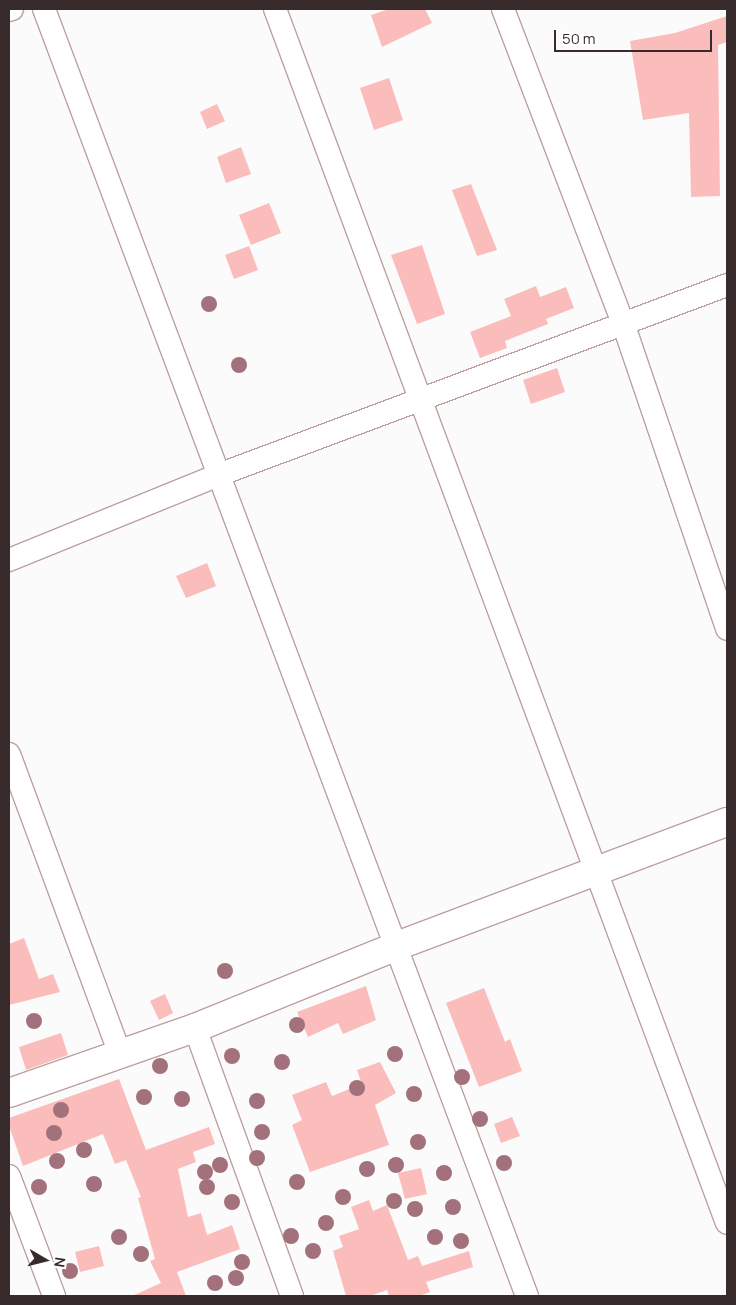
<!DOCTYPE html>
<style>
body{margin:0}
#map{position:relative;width:736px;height:1305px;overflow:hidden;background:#fbfbfb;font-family:Manrope,sans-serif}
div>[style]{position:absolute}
.building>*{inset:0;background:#fbbcbc}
.roads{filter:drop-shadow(1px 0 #bea09f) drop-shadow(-1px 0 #bea09f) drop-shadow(0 1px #bea09f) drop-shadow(0 -1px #bea09f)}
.minor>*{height:22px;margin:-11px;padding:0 11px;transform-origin:11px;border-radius:11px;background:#fff}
.tertiary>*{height:28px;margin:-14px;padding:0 14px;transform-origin:14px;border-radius:14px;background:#fff}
.trees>*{width:16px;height:16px;margin:-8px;border-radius:50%;background:#a3717b}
span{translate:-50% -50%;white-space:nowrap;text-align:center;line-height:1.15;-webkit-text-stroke:5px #fff;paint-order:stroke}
.frame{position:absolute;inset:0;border:10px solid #382b2b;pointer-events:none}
.north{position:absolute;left:20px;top:1235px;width:50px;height:50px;-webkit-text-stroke:4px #fff;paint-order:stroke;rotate:98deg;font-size:14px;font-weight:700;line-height:20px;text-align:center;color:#382b2b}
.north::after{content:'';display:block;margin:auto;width:18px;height:22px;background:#382b2b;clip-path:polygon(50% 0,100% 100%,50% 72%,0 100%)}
.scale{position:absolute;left:554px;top:30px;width:158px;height:22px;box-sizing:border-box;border:2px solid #382b2b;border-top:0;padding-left:6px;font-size:15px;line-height:18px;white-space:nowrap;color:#382b2b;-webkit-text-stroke:4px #fff;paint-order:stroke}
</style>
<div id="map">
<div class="building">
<i style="clip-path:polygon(389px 9px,425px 9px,432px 23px,382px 47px,371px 15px)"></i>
<i style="clip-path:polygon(727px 16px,727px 42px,718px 45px,720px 196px,691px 197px,689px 113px,643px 120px,630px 41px,675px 33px)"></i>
<i style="clip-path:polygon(389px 78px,403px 120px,374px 130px,360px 88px)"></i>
<i style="clip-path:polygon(217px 104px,225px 121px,207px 129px,200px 112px)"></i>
<i style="clip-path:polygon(241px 147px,251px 174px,226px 183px,217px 157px)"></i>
<i style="clip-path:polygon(471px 184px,497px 250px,477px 256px,452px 190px)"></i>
<i style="clip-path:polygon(269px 203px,281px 233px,251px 245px,239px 215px)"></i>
<i style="clip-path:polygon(422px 245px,445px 314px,417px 324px,391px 255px)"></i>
<i style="clip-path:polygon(249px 246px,258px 270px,234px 279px,225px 255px)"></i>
<i style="clip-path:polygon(536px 286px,540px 297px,566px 287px,574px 308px,546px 319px,548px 324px,505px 341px,507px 348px,480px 358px,470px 332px,511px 316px,504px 299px)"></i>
<i style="clip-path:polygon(557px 368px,565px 392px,531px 404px,523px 380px)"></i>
<i style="clip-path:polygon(207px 563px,216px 586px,186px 598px,176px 576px)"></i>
<i style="clip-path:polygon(24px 938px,39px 979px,53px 974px,60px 992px,9px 1005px,9px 944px)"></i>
<i style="clip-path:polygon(366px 986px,376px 1020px,343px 1034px,338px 1023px,308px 1037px,297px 1012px)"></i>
<i style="clip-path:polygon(484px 988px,505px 1042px,510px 1039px,522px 1071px,479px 1087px,446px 1003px)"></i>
<i style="clip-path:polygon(165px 994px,173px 1013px,159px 1020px,150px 1001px)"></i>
<i style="clip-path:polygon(61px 1033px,68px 1055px,26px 1070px,19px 1047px)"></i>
<i style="clip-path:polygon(380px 1062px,396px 1093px,375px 1105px,389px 1145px,310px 1172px,292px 1125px,302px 1120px,292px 1095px,326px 1082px,332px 1096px,362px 1084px,357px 1070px)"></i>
<i style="clip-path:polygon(119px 1079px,146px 1150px,209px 1127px,215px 1144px,193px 1152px,196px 1162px,178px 1169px,188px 1217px,201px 1213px,207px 1235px,232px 1225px,240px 1249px,177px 1272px,186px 1296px,132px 1296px,161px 1283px,150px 1261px,155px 1259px,138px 1198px,141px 1197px,126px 1160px,115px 1164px,103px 1134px,23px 1166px,9px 1126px,9px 1118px)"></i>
<i style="clip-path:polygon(512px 1117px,520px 1136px,501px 1143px,494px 1124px)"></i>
<i style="clip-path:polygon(421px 1168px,427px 1194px,405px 1199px,398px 1173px)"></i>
<i style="clip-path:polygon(369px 1200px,373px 1211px,387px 1205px,408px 1260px,418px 1256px,422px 1266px,469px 1251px,473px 1267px,426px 1282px,430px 1292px,419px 1296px,389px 1296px,387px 1290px,370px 1296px,346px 1296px,333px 1251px,343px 1247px,339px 1236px,359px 1229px,351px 1207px)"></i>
<i style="clip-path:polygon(99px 1246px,104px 1266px,80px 1272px,75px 1252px)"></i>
</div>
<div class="roads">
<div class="minor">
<i style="left:44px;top:9px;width:1375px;rotate:69.43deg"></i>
<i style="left:275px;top:9px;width:1295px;rotate:69.58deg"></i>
<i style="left:503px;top:9px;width:336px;rotate:69.1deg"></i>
<i style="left:623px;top:323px;width:323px;rotate:71.2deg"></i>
<i style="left:9px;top:10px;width:3px;rotate:-18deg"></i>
<i style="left:9px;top:560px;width:229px;rotate:-22.1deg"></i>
<i style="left:221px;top:474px;width:540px;rotate:-20.48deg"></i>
<i style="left:9px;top:754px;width:320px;rotate:69.7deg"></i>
<i style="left:195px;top:1028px;width:285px;rotate:70.1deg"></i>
<i style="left:9px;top:1176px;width:128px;rotate:69.4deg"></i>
</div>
<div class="tertiary">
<i style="left:9px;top:1093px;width:197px;rotate:-19.3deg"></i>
<i style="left:195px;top:1028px;width:215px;rotate:-22.1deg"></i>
<i style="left:394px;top:947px;width:356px;rotate:-20.6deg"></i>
</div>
</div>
<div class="trees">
<i style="left:209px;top:304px"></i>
<i style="left:239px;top:365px"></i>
<i style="left:225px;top:971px"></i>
<i style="left:34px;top:1021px"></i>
<i style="left:297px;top:1025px"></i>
<i style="left:395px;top:1054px"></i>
<i style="left:232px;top:1056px"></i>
<i style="left:282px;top:1062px"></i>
<i style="left:160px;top:1066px"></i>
<i style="left:462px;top:1077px"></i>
<i style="left:357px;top:1088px"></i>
<i style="left:414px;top:1094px"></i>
<i style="left:144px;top:1097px"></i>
<i style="left:182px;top:1099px"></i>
<i style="left:257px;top:1101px"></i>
<i style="left:61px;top:1110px"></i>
<i style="left:480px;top:1119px"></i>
<i style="left:262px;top:1132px"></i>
<i style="left:54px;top:1133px"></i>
<i style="left:418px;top:1142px"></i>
<i style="left:84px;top:1150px"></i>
<i style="left:257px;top:1158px"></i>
<i style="left:57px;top:1161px"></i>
<i style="left:504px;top:1163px"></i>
<i style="left:220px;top:1165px"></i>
<i style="left:396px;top:1165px"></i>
<i style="left:367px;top:1169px"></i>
<i style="left:205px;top:1172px"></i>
<i style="left:444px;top:1173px"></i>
<i style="left:297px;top:1182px"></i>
<i style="left:94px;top:1184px"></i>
<i style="left:39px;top:1187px"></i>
<i style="left:207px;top:1187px"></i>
<i style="left:343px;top:1197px"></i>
<i style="left:394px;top:1201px"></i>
<i style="left:232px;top:1202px"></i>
<i style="left:453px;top:1207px"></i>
<i style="left:415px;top:1209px"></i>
<i style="left:326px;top:1223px"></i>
<i style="left:291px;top:1236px"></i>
<i style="left:119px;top:1237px"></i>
<i style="left:435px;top:1237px"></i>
<i style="left:461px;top:1241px"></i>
<i style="left:313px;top:1251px"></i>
<i style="left:141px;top:1254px"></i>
<i style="left:242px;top:1262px"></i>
<i style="left:70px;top:1271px"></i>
<i style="left:236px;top:1278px"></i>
<i style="left:215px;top:1283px"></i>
</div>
<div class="frame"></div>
<div class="north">N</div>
<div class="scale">50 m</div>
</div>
